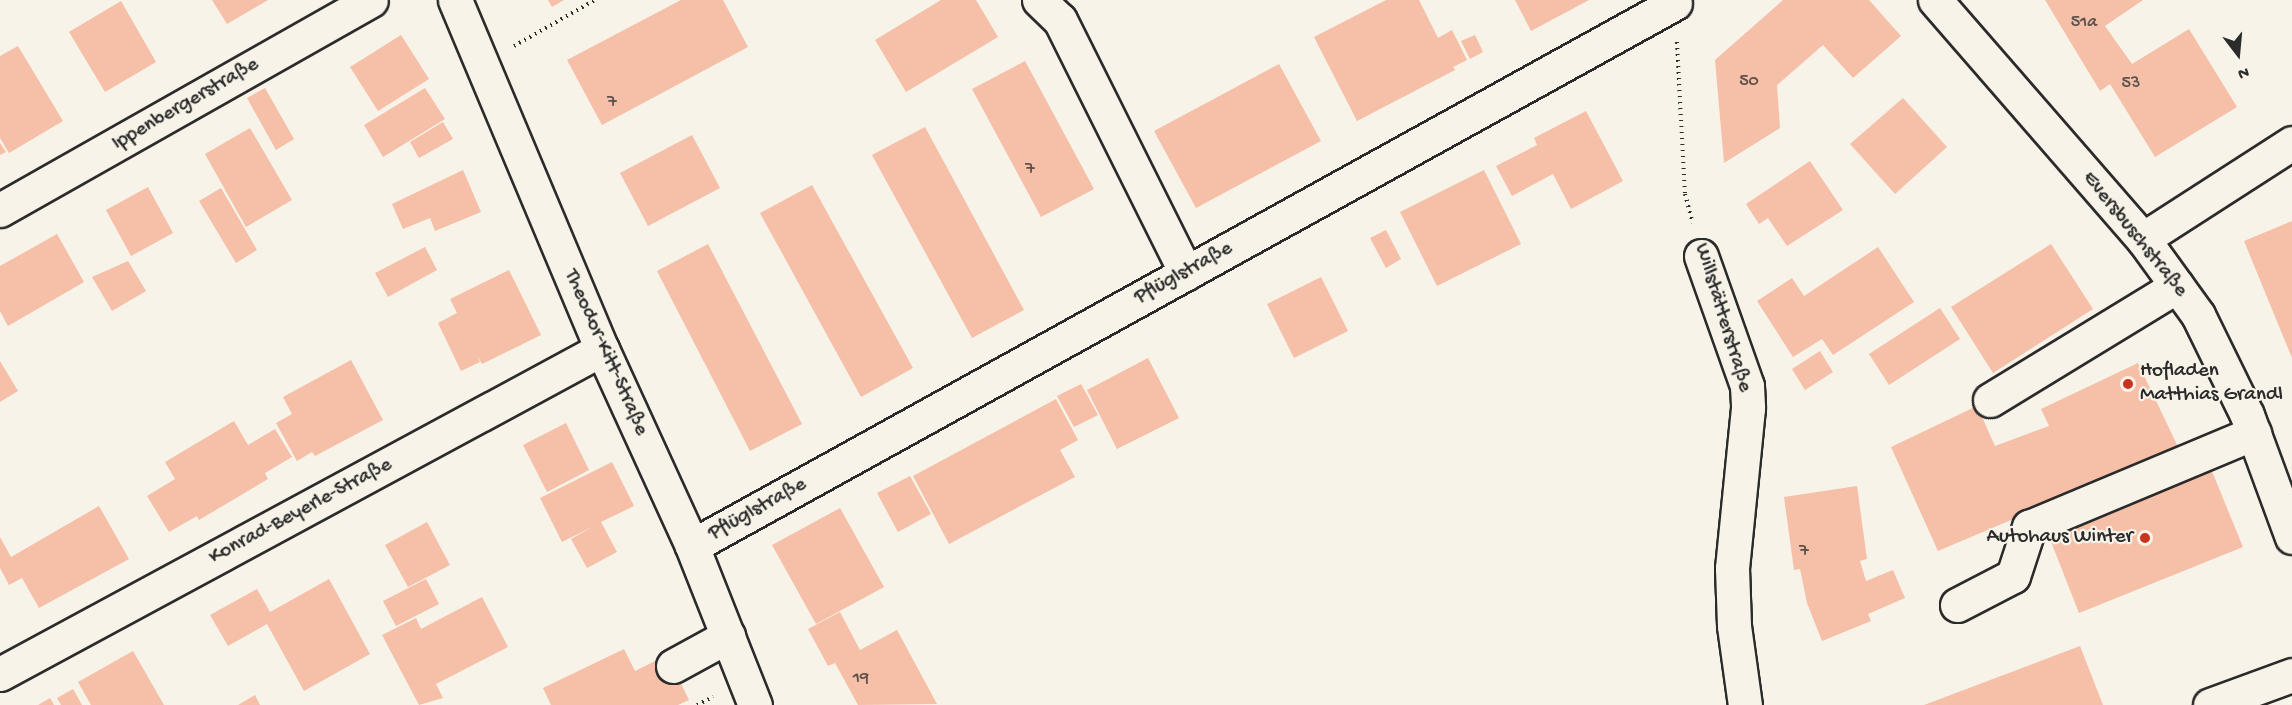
<!DOCTYPE html>
<meta charset="utf-8">
<style>
body{margin:0}
#map{position:relative;width:2292px;height:705px;overflow:hidden;background:#f7f3e8;font-family:"Gochi Hand",sans-serif}
div>[style]{position:absolute}
.building>*{inset:0;background:#f5bfa8}
.path>*{height:4px;margin-top:-2px;transform-origin:0;background:repeating-linear-gradient(90deg,#2b2b2b 0 1.5px,transparent 0 6px)}
.roads{filter:drop-shadow(2px 0 #2b2b2b) drop-shadow(-2px 0 #2b2b2b) drop-shadow(0 2px #2b2b2b) drop-shadow(0 -2px #2b2b2b)}
.minor>*{height:33px;margin:-16.5px;padding:0 16.5px;transform-origin:16.5px;border-radius:16.5px;background:#f7f3e8}
.major>*{height:33px;margin:-16.5px;padding:0 16.5px;transform-origin:16.5px;border-radius:16.5px;background:#f7f3e8}
.dots>*{width:16px;height:16px;translate:-50% -50%;box-sizing:border-box;border:3px solid #f7f3e8;border-radius:50%}
span{translate:-50% -50%;white-space:nowrap;text-align:center;line-height:1.15;-webkit-text-stroke:4.5px #f7f3e8;paint-order:stroke}
.number-label{font-size:18px;color:#5e504a}
.number-label span{-webkit-text-stroke-width:0}
.street-label{font-size:21px;color:#2b2b2b}
.poi-label{font-size:21px;color:#2b2b2b}
.left{translate:0 -50%;text-align:left}
.right{translate:-100% -50%;text-align:right}
.north{position:absolute;left:2208px;top:24px;width:60px;height:60px;-webkit-text-stroke:4px #f7f3e8;paint-order:stroke;rotate:164deg;font-size:16px;font-weight:700;line-height:24px;text-align:center;color:#2b2b2b}
.north::after{content:'';display:block;margin:auto;width:21px;height:27px;background:#2b2b2b;clip-path:polygon(50% 0,100% 100%,50% 72%,0 100%)}
</style>
<div id="map">
<div class="building">
<i style="clip-path:polygon(212px 0,268px 0,227px 24px)"></i>
<i style="clip-path:polygon(548px 0,564px 0,552px 7px)"></i>
<i style="clip-path:polygon(681px 0,723px 0,748px 47px,602px 125px,567px 60px)"></i>
<i style="clip-path:polygon(941px 0,976px 0,998px 37px,906px 92px,875px 40px)"></i>
<i style="clip-path:polygon(1386px 0,1419px 0,1438px 38px,1452px 30px,1467px 60px,1453px 67px,1455px 70px,1357px 121px,1314px 37px)"></i>
<i style="clip-path:polygon(1515px 0,1589px 0,1531px 31px)"></i>
<i style="clip-path:polygon(1783px 0,1869px 0,1901px 36px,1853px 78px,1823px 45px,1777px 85px,1780px 128px,1724px 163px,1715px 60px)"></i>
<i style="clip-path:polygon(2045px 0,2143px 0,2105px 26px,2132px 64px,2189px 29px,2237px 107px,2155px 157px,2110px 84px,2100px 91px)"></i>
<i style="clip-path:polygon(121px 1px,156px 62px,105px 92px,69px 32px)"></i>
<i style="clip-path:polygon(401px 35px,429px 79px,378px 111px,350px 67px)"></i>
<i style="clip-path:polygon(1475px 35px,1483px 52px,1470px 59px,1461px 41px)"></i>
<i style="clip-path:polygon(18px 46px,63px 121px,9px 153px,0 138px,0 56px)"></i>
<i style="clip-path:polygon(1025px 61px,1094px 189px,1041px 217px,972px 89px)"></i>
<i style="clip-path:polygon(1279px 64px,1321px 141px,1196px 208px,1154px 131px)"></i>
<i style="clip-path:polygon(265px 88px,294px 139px,276px 150px,247px 98px)"></i>
<i style="clip-path:polygon(425px 88px,445px 119px,383px 157px,364px 125px)"></i>
<i style="clip-path:polygon(1903px 98px,1947px 147px,1895px 194px,1850px 144px)"></i>
<i style="clip-path:polygon(1586px 111px,1623px 181px,1571px 209px,1553px 174px,1512px 196px,1496px 166px,1537px 145px,1534px 138px)"></i>
<i style="clip-path:polygon(443px 122px,453px 139px,419px 158px,410px 142px)"></i>
<i style="clip-path:polygon(925px 127px,1024px 310px,972px 338px,872px 155px)"></i>
<i style="clip-path:polygon(250px 128px,292px 200px,246px 227px,205px 154px)"></i>
<i style="clip-path:polygon(692px 135px,720px 188px,648px 226px,620px 173px)"></i>
<i style="clip-path:polygon(0 143px,6px 152px,0 155px)"></i>
<i style="clip-path:polygon(1810px 161px,1843px 210px,1787px 246px,1768px 218px,1759px 224px,1746px 204px)"></i>
<i style="clip-path:polygon(463px 170px,481px 212px,435px 231px,430px 218px,403px 229px,392px 204px)"></i>
<i style="clip-path:polygon(1484px 170px,1521px 244px,1437px 286px,1400px 212px)"></i>
<i style="clip-path:polygon(812px 185px,913px 368px,861px 397px,760px 213px)"></i>
<i style="clip-path:polygon(148px 187px,173px 233px,131px 256px,106px 210px)"></i>
<i style="clip-path:polygon(221px 188px,257px 250px,236px 263px,199px 201px)"></i>
<i style="clip-path:polygon(2292px 221px,2292px 358px,2244px 241px)"></i>
<i style="clip-path:polygon(1386px 230px,1401px 259px,1386px 268px,1370px 238px)"></i>
<i style="clip-path:polygon(57px 234px,84px 282px,8px 326px,0 311px,0 266px)"></i>
<i style="clip-path:polygon(708px 244px,802px 424px,750px 451px,657px 271px)"></i>
<i style="clip-path:polygon(2051px 244px,2093px 309px,1993px 373px,1951px 307px)"></i>
<i style="clip-path:polygon(425px 247px,437px 270px,388px 297px,375px 273px)"></i>
<i style="clip-path:polygon(1878px 247px,1914px 302px,1833px 355px,1822px 339px,1793px 357px,1757px 301px,1792px 278px,1804px 296px)"></i>
<i style="clip-path:polygon(128px 261px,146px 291px,112px 311px,92px 277px)"></i>
<i style="clip-path:polygon(509px 270px,541px 335px,482px 364px,477px 355px,480px 362px,461px 371px,438px 323px,457px 313px,450px 299px)"></i>
<i style="clip-path:polygon(1321px 277px,1348px 331px,1294px 358px,1267px 304px)"></i>
<i style="clip-path:polygon(1940px 308px,1960px 339px,1889px 385px,1869px 354px)"></i>
<i style="clip-path:polygon(1820px 351px,1833px 372px,1805px 390px,1792px 369px)"></i>
<i style="clip-path:polygon(1148px 358px,1179px 418px,1117px 449px,1087px 390px)"></i>
<i style="clip-path:polygon(351px 360px,383px 420px,315px 456px,312px 452px,297px 461px,276px 423px,292px 414px,283px 397px)"></i>
<i style="clip-path:polygon(0 361px,18px 391px,0 402px)"></i>
<i style="clip-path:polygon(2138px 363px,2179px 449px,1938px 551px,1891px 447px,1977px 406px,1995px 446px,2049px 426px,2041px 409px)"></i>
<i style="clip-path:polygon(1081px 384px,1098px 415px,1074px 427px,1057px 396px)"></i>
<i style="clip-path:polygon(1056px 399px,1078px 440px,1060px 450px,1075px 477px,949px 544px,913px 476px)"></i>
<i style="clip-path:polygon(234px 421px,248px 445px,275px 429px,292px 457px,265px 473px,268px 479px,199px 520px,197px 516px,169px 532px,147px 496px,175px 479px,165px 462px)"></i>
<i style="clip-path:polygon(566px 423px,589px 470px,547px 492px,523px 445px)"></i>
<i style="clip-path:polygon(612px 462px,634px 506px,601px 522px,617px 552px,587px 568px,571px 539px,594px 526px,562px 542px,540px 498px)"></i>
<i style="clip-path:polygon(2209px 464px,2243px 547px,2079px 613px,2046px 529px)"></i>
<i style="clip-path:polygon(910px 476px,931px 514px,898px 532px,877px 493px)"></i>
<i style="clip-path:polygon(1857px 486px,1867px 559px,1860px 561px,1866px 581px,1893px 570px,1905px 598px,1868px 614px,1871px 621px,1822px 641px,1807px 603px,1800px 569px,1794px 570px,1784px 497px)"></i>
<i style="clip-path:polygon(99px 506px,129px 559px,39px 608px,22px 578px,9px 585px,0 568px,0 537px,11px 557px)"></i>
<i style="clip-path:polygon(840px 508px,884px 587px,816px 624px,772px 545px)"></i>
<i style="clip-path:polygon(427px 522px,450px 565px,408px 587px,385px 545px)"></i>
<i style="clip-path:polygon(329px 579px,370px 654px,304px 691px,267px 624px,228px 646px,210px 615px,257px 589px,270px 612px)"></i>
<i style="clip-path:polygon(426px 579px,439px 604px,396px 626px,383px 601px)"></i>
<i style="clip-path:polygon(482px 597px,508px 647px,436px 684px,443px 698px,419px 705px,382px 635px,416px 618px,421px 629px)"></i>
<i style="clip-path:polygon(840px 612px,860px 650px,897px 630px,937px 704px,858px 705px,835px 663px,828px 666px,808px 629px)"></i>
<i style="clip-path:polygon(2080px 646px,2103px 705px,1924px 705px)"></i>
<i style="clip-path:polygon(624px 649px,635px 671px,667px 655px,689px 700px,678px 705px,551px 705px,543px 688px)"></i>
<i style="clip-path:polygon(133px 651px,164px 705px,91px 705px,78px 682px)"></i>
<i style="clip-path:polygon(73px 689px,82px 705px,61px 705px,57px 698px)"></i>
<i style="clip-path:polygon(255px 695px,260px 705px,238px 705px)"></i>
<i style="clip-path:polygon(50px 698px,54px 705px,38px 705px)"></i>
</div>
<div class="path">
<i style="left:1677px;top:42px;width:152px;rotate:87deg"></i>
<i style="left:1685px;top:194px;width:30px;rotate:75deg"></i>
<i style="left:514px;top:46px;width:93px;rotate:-29.6deg"></i>
<i style="left:697px;top:705px;width:18px;rotate:-27deg"></i>
</div>
<div class="roads">
<div class="minor">
<i style="left:455px;top:0;width:379px;rotate:67.2deg"></i>
<i style="left:602px;top:349px;width:217px;rotate:65.4deg"></i>
<i style="left:692px;top:546px;width:171px;rotate:68.4deg"></i>
<i style="left:1039px;top:0;width:29px;rotate:44deg"></i>
<i style="left:1060px;top:20px;width:283px;rotate:63.5deg"></i>
<i style="left:0;top:210px;width:426px;rotate:-29.5deg"></i>
<i style="left:2143px;top:239px;width:177px;rotate:-32.8deg"></i>
<i style="left:1701px;top:256px;width:138px;rotate:70.5deg"></i>
<i style="left:1747px;top:386px;width:22px;rotate:87deg"></i>
<i style="left:1748px;top:408px;width:161px;rotate:95.7deg"></i>
<i style="left:1732px;top:568px;width:58px;rotate:88deg"></i>
<i style="left:1734px;top:626px;width:80px;rotate:82.1deg"></i>
<i style="left:1990px;top:400px;width:219px;rotate:-31.4deg"></i>
<i style="left:692px;top:546px;width:1123px;rotate:-28.92deg"></i>
<i style="left:1957px;top:605px;width:63px;rotate:-27.4deg"></i>
<i style="left:2013px;top:576px;width:52px;rotate:-71.9deg"></i>
<i style="left:2029px;top:527px;width:244px;rotate:-22.7deg"></i>
<i style="left:673px;top:666px;width:63px;rotate:-28.6deg"></i>
<i style="left:0;top:674px;width:684px;rotate:-28.36deg"></i>
<i style="left:2210px;top:705px;width:87px;rotate:-20.1deg"></i>
</div>
<div class="major">
<i style="left:1935px;top:0;width:317px;rotate:49deg"></i>
<i style="left:2143px;top:239px;width:94px;rotate:54.1deg"></i>
<i style="left:2198px;top:315px;width:111px;rotate:63.9deg"></i>
<i style="left:2247px;top:415px;width:130px;rotate:69.8deg"></i>
</div>
</div>
<div class="dots">
<i style="left:2128px;top:384px;background:#c8321e"></i>
<i style="left:2145px;top:538px;background:#c8321e"></i>
</div>
<div class="number-label">
<span style="left:2084px;top:23px">51a</span>
<span style="left:1749px;top:82px">50</span>
<span style="left:2131px;top:84px">53</span>
<span style="left:612px;top:103px">7</span>
<span style="left:1030px;top:170px">7</span>
<span style="left:1804px;top:552px">7</span>
<span style="left:861px;top:679px">19</span>
</div>
<div class="street-label">
<span style="left:186px;top:105px;rotate:-30deg">Ippenbergerstraße</span>
<span style="left:2134px;top:235px;rotate:51deg">Eversbuschstraße</span>
<span style="left:1184px;top:274px;rotate:-29deg">Pflüglstraße</span>
<span style="left:1722px;top:318px;rotate:73deg">Willstätterstraße</span>
<span style="left:605px;top:353px;rotate:66deg">Theodor-Kitt-Straße</span>
<span style="left:758px;top:510px;rotate:-29deg">Pflüglstraße</span>
<span style="left:301px;top:512px;rotate:-28deg">Konrad-Beyerle-Straße</span>
</div>
<div class="poi-label">
<span class="left" style="left:2140px;top:384px">Hofladen<br>Matthias Grandl</span>
<span class="right" style="left:2133px;top:538px">Autohaus Winter</span>
</div>
<div class="north">N</div>
</div>
